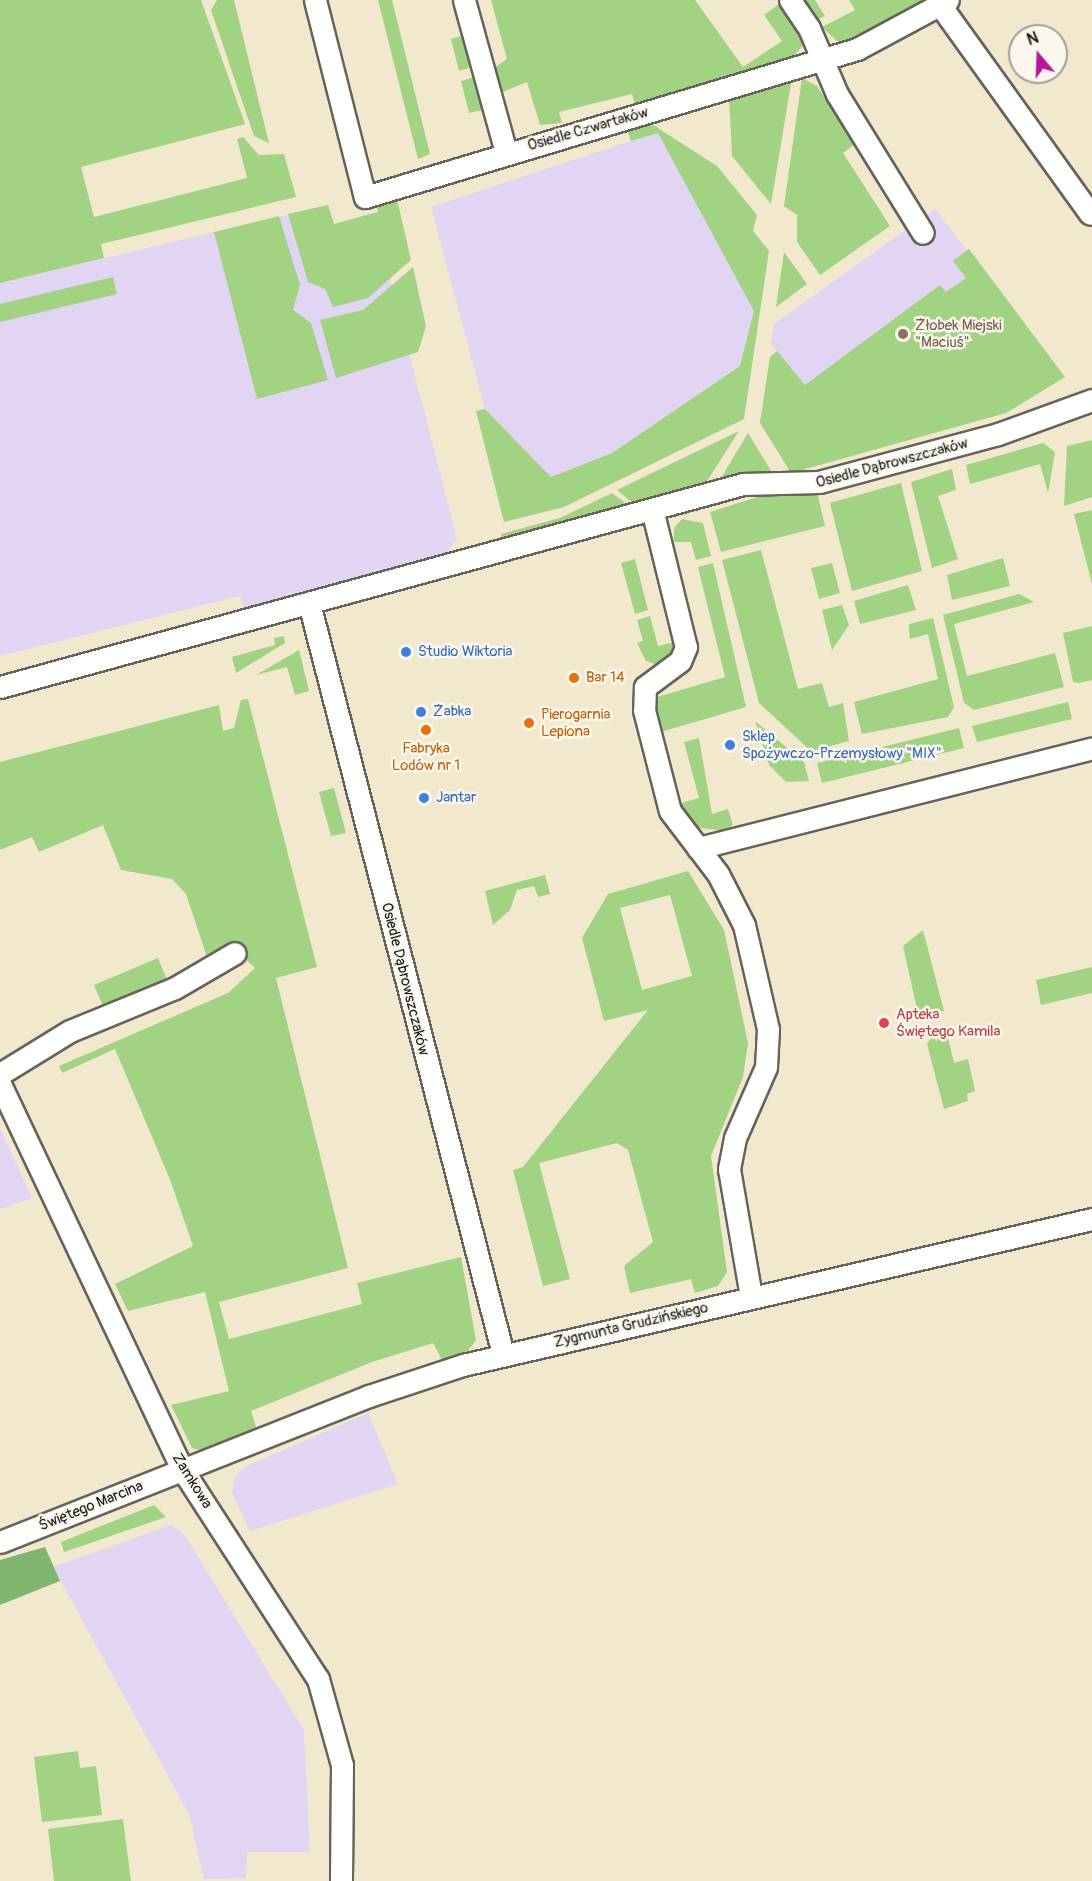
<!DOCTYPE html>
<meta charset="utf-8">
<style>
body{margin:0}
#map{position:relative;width:1092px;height:1881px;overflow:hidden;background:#f2e8ce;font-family:Pangolin,sans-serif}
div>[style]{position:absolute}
.built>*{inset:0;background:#e2d4f3}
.green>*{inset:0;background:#a1d382}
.forest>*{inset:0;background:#80b570}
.roads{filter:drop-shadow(2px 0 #67635a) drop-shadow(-2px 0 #67635a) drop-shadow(0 2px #67635a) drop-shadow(0 -2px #67635a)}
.street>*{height:21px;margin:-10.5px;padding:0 10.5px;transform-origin:10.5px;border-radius:10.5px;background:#fff}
.dots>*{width:16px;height:16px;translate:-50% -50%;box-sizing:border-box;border:3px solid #fbf7ec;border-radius:50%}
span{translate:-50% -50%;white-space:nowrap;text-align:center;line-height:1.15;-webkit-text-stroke:5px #fbf7ec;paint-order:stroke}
.street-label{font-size:15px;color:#1c1c1c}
.education-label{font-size:15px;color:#785e54}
.left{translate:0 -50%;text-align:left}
.shop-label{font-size:15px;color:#366cbe}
.food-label{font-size:15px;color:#c56008}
.health-label{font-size:15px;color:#be3a42}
.north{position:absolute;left:1008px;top:24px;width:60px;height:60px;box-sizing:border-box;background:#fbf7ec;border:2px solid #a29f99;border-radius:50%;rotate:341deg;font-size:16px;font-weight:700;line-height:24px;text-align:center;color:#1c1c1c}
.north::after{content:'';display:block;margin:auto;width:21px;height:27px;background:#b5179e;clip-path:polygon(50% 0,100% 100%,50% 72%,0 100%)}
</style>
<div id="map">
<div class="built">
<i style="clip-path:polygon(658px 132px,755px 311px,740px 366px,612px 453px,551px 477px,485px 409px,431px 207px)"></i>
<i style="clip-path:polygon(328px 205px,334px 224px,373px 213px,457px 539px,444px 555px,244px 609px,240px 596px,0 656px,0 283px)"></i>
<i style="clip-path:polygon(935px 209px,1065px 377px,1006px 413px,760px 423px,770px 357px,777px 351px,771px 344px,774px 324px)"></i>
<i style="clip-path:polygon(0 1128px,32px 1198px,0 1209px)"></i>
<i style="clip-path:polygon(368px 1413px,398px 1484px,250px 1531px,232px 1493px,234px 1478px,245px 1467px)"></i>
<i style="clip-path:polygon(171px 1525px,184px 1534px,304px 1730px,310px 1852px,247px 1852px,246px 1878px,204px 1879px,189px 1814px,53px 1567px)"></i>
</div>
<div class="green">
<i style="clip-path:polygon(0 0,201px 0,245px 124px,81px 167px,94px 217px,247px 178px,237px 139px,243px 137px,259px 155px,284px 154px,296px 197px,101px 244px,104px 258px,0 283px)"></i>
<i style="clip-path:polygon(217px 0,234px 0,269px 143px,254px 136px,211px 10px)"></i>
<i style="clip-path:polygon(378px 0,392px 0,430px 154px,418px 159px)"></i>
<i style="clip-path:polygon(491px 0,695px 0,743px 67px,782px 41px,764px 15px,782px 2px,805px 43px,793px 57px,727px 78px,635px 104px,632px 94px,559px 112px,562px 123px,540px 125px,527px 82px,500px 93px,491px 70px,507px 59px)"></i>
<i style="clip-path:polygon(802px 0,815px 0,825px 16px,817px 20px)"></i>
<i style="clip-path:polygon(849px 0,931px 0,852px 40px,837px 41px,822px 27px,855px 10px)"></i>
<i style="clip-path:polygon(467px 34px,476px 66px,459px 71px,451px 39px)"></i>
<i style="clip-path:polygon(478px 76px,487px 109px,469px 113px,461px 81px)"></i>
<i style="clip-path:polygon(792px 77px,771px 204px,732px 156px,729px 96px)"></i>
<i style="clip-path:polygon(802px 78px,817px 86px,855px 144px,843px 153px,890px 226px,820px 275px,797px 242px,797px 215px,784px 206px)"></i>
<i style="clip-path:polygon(647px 121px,717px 166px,757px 215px,753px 231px,769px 251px,744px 419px,564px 507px,504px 522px,476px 411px,485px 409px,551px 477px,612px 453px,740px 366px,754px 311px,658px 133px,631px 141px,626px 127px)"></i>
<i style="clip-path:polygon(396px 195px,411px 260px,368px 298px,333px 307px,325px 289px,308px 282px,288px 214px,328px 205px,334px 224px,378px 212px,375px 199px)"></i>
<i style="clip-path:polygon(279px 216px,300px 285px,293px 310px,311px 323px,328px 380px,257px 399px,214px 232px)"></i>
<i style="clip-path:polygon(969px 249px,1065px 377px,1006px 413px,791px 473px,760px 423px,770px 357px,777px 351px,805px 385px,940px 285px,946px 292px,966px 278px,953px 261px)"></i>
<i style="clip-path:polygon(784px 252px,807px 284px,776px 307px)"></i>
<i style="clip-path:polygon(413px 267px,426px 326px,418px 352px,336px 378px,320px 320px,363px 310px)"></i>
<i style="clip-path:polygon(113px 277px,117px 294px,0 322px,0 304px)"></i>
<i style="clip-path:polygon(739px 431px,704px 486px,634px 504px,617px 490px)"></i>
<i style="clip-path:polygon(748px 433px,773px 474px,749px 473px,718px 483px)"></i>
<i style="clip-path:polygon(1092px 440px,1092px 497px,1064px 506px,1067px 446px)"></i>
<i style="clip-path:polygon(1043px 443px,1055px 452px,1048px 493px,1040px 464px,970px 484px,966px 465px)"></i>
<i style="clip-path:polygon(952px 469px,956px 490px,938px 496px,958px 559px,932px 568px,911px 482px)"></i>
<i style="clip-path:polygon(901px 483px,922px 571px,852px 591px,830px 503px)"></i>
<i style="clip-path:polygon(817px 492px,825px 526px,721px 552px,710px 512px,764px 495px)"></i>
<i style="clip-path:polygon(612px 493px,628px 505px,502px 539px,501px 534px,560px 518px)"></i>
<i style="clip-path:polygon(1092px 510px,1092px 584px,1074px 514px)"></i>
<i style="clip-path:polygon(682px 519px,703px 523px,711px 556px,696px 560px,691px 542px,674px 542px,674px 528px)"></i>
<i style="clip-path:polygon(761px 550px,798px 689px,822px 683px,829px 707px,843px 703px,849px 741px,811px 751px,759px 703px,722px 560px)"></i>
<i style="clip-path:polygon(1003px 558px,1010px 586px,952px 600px,947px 575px)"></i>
<i style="clip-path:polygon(635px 559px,648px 610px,635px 614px,621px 563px)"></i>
<i style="clip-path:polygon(713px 563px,746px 707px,661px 732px,654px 698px,725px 677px,698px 567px)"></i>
<i style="clip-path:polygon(832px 563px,840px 593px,819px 599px,811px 568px)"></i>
<i style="clip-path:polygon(908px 585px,916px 610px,860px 624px,854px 601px)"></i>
<i style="clip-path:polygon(1019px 594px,1034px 602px,954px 624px,967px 676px,1055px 653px,1064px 687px,974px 710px,964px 703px,943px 615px)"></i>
<i style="clip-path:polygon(842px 605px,849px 625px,832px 650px,822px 610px)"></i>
<i style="clip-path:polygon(650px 616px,658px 646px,675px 642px,674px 654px,658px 665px,646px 661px,637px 643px,643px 641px,637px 620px)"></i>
<i style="clip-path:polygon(933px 618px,954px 707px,948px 717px,862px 734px,854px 702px,938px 679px,928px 634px,910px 639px,909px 632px,909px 624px)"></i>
<i style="clip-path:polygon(1092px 626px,1092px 680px,1079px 683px,1073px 682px,1063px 633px)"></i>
<i style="clip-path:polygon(284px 636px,285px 643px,236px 673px,232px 657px,275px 645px,274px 638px)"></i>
<i style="clip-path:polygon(299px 650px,309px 691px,295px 695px,287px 667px,256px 675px)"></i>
<i style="clip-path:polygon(248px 699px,317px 967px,276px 978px,348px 1268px,219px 1302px,229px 1339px,362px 1304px,357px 1283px,461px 1257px,476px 1340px,468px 1351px,442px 1360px,433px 1343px,372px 1362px,251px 1411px,257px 1430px,200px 1450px,192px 1448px,171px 1405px,229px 1391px,205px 1292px,128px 1311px,115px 1284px,193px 1246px,171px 1182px,115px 1049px,62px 1073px,59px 1066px,228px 993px,255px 968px,229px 944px,207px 957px,186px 894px,172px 879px,121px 870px,103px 825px,39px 852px,32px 837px,0 850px,0 762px,219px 705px,223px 731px,234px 728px,241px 700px)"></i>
<i style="clip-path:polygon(1068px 702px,1072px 719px,977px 742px,972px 726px)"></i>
<i style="clip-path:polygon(755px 721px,804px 762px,809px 781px,786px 782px,769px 765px)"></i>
<i style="clip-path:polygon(959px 728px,964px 748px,822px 783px,817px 763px)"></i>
<i style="clip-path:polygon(699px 738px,712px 814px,728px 809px,733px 825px,725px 831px,693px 827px,678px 804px,699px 798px,684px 742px)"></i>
<i style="clip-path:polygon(334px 788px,346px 833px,331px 836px,319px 792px)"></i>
<i style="clip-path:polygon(evenodd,688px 871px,724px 930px,748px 1043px,743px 1077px,711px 1156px,727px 1272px,718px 1286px,695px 1293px,691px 1279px,630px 1293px,624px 1266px,653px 1242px,628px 1150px,617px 1143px,539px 1163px,570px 1279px,543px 1286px,513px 1170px,523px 1167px,648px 1010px,604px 1021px,582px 938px,608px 894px,688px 871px,670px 895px,692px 976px,642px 990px,620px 908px,670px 895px)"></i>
<i style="clip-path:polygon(545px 875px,550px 894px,538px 897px,534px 886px,517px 890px,510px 910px,493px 925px,485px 891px)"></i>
<i style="clip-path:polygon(923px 930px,944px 1011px,932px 1014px,917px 1009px,903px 946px)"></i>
<i style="clip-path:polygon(158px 958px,167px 980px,103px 1006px,94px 985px)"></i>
<i style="clip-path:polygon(1092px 967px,1092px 993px,1041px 1005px,1036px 980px)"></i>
<i style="clip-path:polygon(946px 1030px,954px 1063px,968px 1059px,975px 1091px,967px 1094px,968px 1101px,944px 1109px,927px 1044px,935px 1033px)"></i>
<i style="clip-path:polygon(154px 1505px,166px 1517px,64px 1552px,61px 1542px)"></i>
<i style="clip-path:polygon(78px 1751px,80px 1768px,96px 1766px,102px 1815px,42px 1822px,34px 1757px)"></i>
<i style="clip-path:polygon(123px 1819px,131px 1881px,54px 1881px,48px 1829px)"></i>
</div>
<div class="forest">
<i style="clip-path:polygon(45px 1547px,60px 1581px,0 1605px,0 1560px)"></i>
</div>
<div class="roads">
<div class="street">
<i style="left:315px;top:0;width:203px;rotate:75.8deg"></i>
<i style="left:365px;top:197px;width:514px;rotate:-16.74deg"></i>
<i style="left:857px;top:49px;width:103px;rotate:-28.3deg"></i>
<i style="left:464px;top:0;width:159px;rotate:74.6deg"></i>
<i style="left:790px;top:0;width:34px;rotate:56deg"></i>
<i style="left:809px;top:28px;width:72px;rotate:67deg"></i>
<i style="left:837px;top:94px;width:163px;rotate:58.3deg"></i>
<i style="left:940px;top:5px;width:257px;rotate:54.3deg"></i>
<i style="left:652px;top:509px;width:142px;rotate:76.2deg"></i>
<i style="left:686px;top:647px;width:15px;rotate:113deg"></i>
<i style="left:680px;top:661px;width:44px;rotate:143.4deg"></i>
<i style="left:645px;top:687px;width:23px;rotate:92deg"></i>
<i style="left:644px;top:710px;width:104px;rotate:75.6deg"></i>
<i style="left:670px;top:811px;width:79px;rotate:52.7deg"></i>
<i style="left:718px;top:874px;width:57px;rotate:63deg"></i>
<i style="left:744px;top:925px;width:107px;rotate:77deg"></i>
<i style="left:768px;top:1029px;width:38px;rotate:93deg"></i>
<i style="left:766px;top:1067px;width:77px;rotate:113.6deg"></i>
<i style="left:735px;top:1138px;width:32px;rotate:101deg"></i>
<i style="left:729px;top:1169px;width:130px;rotate:80.2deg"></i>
<i style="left:309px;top:603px;width:776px;rotate:75.52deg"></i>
<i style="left:0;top:687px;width:770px;rotate:-15.28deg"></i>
<i style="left:743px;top:484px;width:76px;rotate:-1.5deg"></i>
<i style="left:819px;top:482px;width:185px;rotate:-15deg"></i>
<i style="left:998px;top:434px;width:100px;rotate:-19.9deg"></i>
<i style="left:698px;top:848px;width:406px;rotate:-14.2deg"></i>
<i style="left:0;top:1074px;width:82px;rotate:-31.6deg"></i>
<i style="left:70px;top:1031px;width:113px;rotate:-22.3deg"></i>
<i style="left:175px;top:988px;width:69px;rotate:-30.3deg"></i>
<i style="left:0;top:1084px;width:426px;rotate:64.7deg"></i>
<i style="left:182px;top:1469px;width:250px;rotate:57.1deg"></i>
<i style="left:318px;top:1679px;width:89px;rotate:74.4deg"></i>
<i style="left:342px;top:1765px;width:116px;rotate:90.5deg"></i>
<i style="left:0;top:1542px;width:397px;rotate:-21.6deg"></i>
<i style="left:369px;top:1396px;width:99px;rotate:-18.3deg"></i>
<i style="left:463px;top:1365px;width:646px;rotate:-13.07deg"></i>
</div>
</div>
<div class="dots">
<i style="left:903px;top:334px;background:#8d6e63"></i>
<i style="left:406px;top:652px;background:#3f7fe0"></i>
<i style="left:574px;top:678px;background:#e8710a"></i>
<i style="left:421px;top:712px;background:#3f7fe0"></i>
<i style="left:529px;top:723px;background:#e8710a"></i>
<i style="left:426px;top:730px;background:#e8710a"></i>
<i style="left:730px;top:745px;background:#3f7fe0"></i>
<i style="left:424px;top:798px;background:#3f7fe0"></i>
<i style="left:884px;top:1023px;background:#e0444e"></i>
</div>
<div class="street-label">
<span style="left:588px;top:129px;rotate:-16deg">Osiedle Czwartaków</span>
<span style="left:892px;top:463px;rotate:-15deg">Osiedle Dąbrowszczaków</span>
<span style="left:405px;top:979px;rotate:76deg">Osiedle Dąbrowszczaków</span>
<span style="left:631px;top:1325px;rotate:-13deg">Zygmunta Grudzińskiego</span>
<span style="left:192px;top:1481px;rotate:58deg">Zamkowa</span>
<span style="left:91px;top:1506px;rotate:-22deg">Świętego Marcina</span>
</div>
<div class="education-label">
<span class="left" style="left:915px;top:334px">Żłobek Miejski<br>"Maciuś"</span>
</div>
<div class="shop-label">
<span class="left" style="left:418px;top:652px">Studio Wiktoria</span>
<span class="left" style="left:433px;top:712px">Żabka</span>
<span class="left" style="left:742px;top:745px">Sklep<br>Spożywczo-Przemysłowy "MIX"</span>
<span class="left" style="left:436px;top:798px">Jantar</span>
</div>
<div class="food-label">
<span class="left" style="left:586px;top:678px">Bar 14</span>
<span class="left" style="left:541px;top:723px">Pierogarnia<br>Lepiona</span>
<span style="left:426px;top:757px">Fabryka<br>Lodów nr 1</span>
</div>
<div class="health-label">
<span class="left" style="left:896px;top:1023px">Apteka<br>Świętego Kamila</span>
</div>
<div class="north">N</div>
</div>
